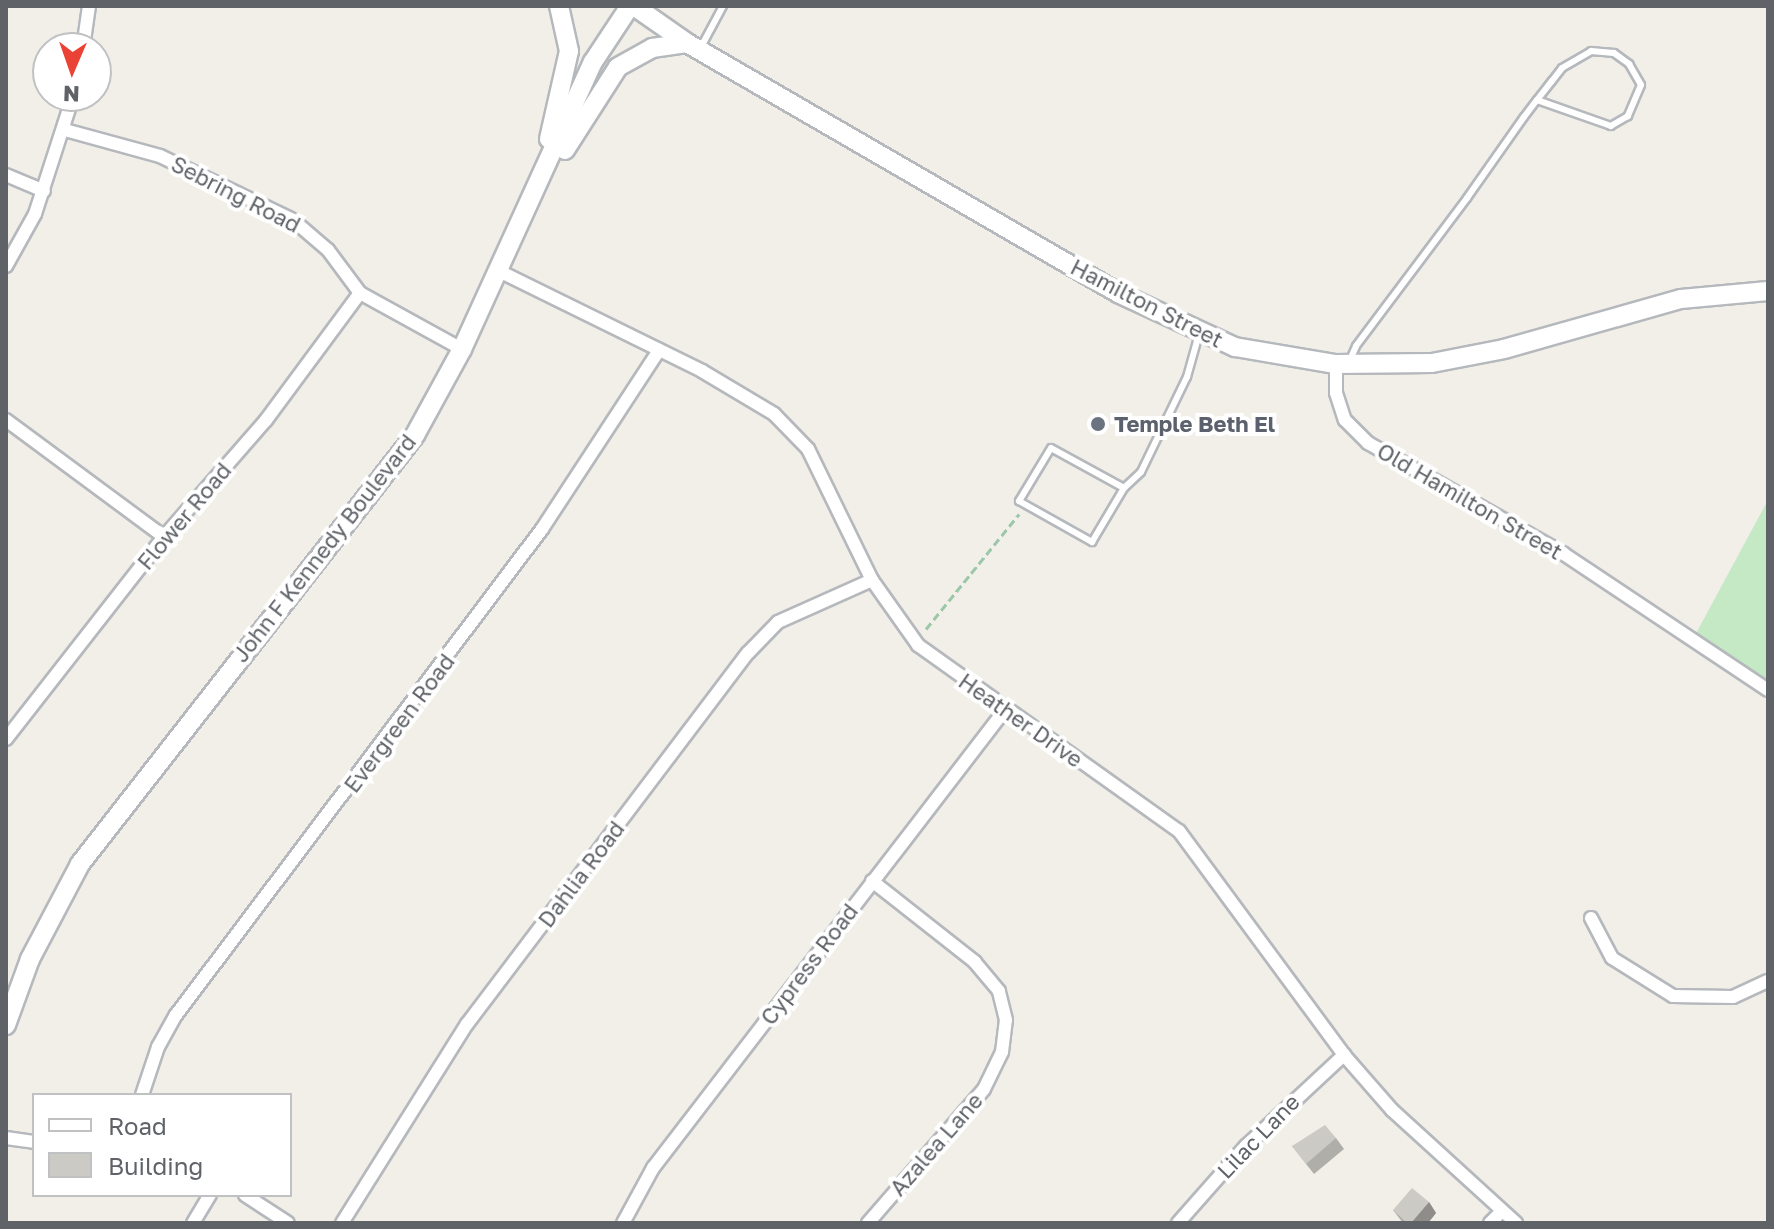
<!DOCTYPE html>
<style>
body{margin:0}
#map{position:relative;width:1774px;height:1229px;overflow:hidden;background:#f1efe8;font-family:"Golos Text",sans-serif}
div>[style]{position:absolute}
.green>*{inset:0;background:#c5e8c5}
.path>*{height:3px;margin-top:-1.5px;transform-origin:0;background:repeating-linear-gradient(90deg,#9cc7a9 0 8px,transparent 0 12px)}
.roads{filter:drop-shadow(2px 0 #b5b8bc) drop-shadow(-2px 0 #b5b8bc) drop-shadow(0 2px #b5b8bc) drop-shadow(0 -2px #b5b8bc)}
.lane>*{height:6px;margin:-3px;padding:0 3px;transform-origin:3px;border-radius:3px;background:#fff}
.street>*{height:12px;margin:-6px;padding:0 6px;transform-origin:6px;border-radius:6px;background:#fff}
.secondary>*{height:18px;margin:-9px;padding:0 9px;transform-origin:9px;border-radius:9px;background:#fff}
.wall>*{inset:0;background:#afaea9}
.shaded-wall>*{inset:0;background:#8f8d8a}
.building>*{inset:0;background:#cccac5}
.dots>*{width:22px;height:22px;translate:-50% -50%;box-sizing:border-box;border:4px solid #fff;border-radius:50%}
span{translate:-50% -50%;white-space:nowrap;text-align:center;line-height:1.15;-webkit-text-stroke:8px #fff;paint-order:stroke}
.street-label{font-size:22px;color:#5f6368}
.worship-label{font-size:22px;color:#5b616d;font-weight:700}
.left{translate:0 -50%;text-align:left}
.frame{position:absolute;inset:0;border:8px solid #5f6368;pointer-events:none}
.legend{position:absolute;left:32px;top:1093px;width:260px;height:104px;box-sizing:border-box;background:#fff;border:2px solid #bfc1c3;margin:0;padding:10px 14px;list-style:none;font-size:24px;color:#5f6368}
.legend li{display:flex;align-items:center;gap:16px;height:40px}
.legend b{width:40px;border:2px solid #bfc1c3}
.north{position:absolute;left:32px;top:32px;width:80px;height:80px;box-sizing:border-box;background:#fff;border:2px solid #bfc1c3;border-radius:50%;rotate:182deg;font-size:22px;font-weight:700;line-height:32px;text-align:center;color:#5f6368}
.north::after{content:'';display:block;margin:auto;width:28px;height:36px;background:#ea4335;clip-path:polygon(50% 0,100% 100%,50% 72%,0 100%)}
</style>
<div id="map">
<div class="green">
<i style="clip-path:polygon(1768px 500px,1768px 696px,1693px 639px)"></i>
</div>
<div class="path">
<i style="left:926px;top:629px;width:148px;rotate:-51deg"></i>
</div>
<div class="roads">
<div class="lane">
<i style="left:701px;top:47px;width:47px;rotate:-61.8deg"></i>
<i style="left:1349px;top:362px;width:17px;rotate:-66deg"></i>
<i style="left:1356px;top:346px;width:185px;rotate:-53.1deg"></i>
<i style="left:1467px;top:198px;width:99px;rotate:-54.9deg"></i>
<i style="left:1524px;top:117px;width:21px;rotate:-53deg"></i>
<i style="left:1537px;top:100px;width:24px;rotate:-52deg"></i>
<i style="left:1552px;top:81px;width:16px;rotate:-52deg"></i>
<i style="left:1562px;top:68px;width:34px;rotate:-30deg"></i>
<i style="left:1591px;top:51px;width:23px;rotate:5deg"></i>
<i style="left:1614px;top:53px;width:19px;rotate:36deg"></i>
<i style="left:1629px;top:64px;width:24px;rotate:60deg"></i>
<i style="left:1641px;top:85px;width:34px;rotate:113deg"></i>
<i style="left:1628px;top:116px;width:20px;rotate:150deg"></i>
<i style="left:1611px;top:126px;width:78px;rotate:-160.6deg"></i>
<i style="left:1124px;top:488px;width:83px;rotate:-151.3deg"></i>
<i style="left:1051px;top:448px;width:62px;rotate:121.1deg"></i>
<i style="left:1019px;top:501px;width:84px;rotate:29.3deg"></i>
<i style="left:1092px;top:542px;width:63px;rotate:-59.3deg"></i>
<i style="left:1124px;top:488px;width:23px;rotate:-43deg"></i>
<i style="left:1141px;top:472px;width:106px;rotate:-64.2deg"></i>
<i style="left:1187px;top:377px;width:45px;rotate:-74.4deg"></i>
</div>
<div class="street">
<i style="left:83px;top:48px;width:42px;rotate:-81.9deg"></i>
<i style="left:65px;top:130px;width:98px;rotate:15.3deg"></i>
<i style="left:160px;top:156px;width:148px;rotate:25.7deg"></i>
<i style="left:293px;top:220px;width:46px;rotate:40.6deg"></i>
<i style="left:328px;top:250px;width:54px;rotate:53.3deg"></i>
<i style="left:360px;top:293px;width:116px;rotate:28.8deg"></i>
<i style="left:6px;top:175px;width:41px;rotate:22.8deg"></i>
<i style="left:6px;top:266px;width:60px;rotate:-60.9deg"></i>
<i style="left:35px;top:214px;width:124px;rotate:-72.1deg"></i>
<i style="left:499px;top:271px;width:226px;rotate:26.2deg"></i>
<i style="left:702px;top:371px;width:84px;rotate:30.8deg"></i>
<i style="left:774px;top:414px;width:49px;rotate:45.8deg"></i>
<i style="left:808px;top:449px;width:146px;rotate:64deg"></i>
<i style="left:872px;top:580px;width:80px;rotate:54.7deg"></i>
<i style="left:918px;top:645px;width:320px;rotate:35.5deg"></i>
<i style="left:1179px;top:831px;width:278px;rotate:53.6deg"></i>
<i style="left:1344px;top:1055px;width:73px;rotate:48.9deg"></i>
<i style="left:1392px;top:1110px;width:168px;rotate:42.3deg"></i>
<i style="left:1336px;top:364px;width:29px;rotate:90deg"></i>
<i style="left:1336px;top:393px;width:28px;rotate:72deg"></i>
<i style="left:1345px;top:420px;width:33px;rotate:45deg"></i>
<i style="left:1368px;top:443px;width:225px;rotate:29.5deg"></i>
<i style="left:1564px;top:554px;width:245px;rotate:33.7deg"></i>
<i style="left:6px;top:420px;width:197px;rotate:36.5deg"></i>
<i style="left:6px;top:739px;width:256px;rotate:-52deg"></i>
<i style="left:164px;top:537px;width:155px;rotate:-48.9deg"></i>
<i style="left:266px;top:420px;width:158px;rotate:-53.5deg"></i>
<i style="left:1591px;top:918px;width:45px;rotate:62.3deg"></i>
<i style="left:1612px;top:958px;width:72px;rotate:31.9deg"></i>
<i style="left:1673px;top:996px;width:60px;rotate:1deg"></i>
<i style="left:1733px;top:997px;width:38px;rotate:-25deg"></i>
<i style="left:142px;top:1095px;width:51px;rotate:-71.6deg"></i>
<i style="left:158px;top:1047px;width:37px;rotate:-61deg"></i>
<i style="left:176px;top:1015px;width:608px;rotate:-53.02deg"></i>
<i style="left:542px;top:529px;width:214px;rotate:-56.8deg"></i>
<i style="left:6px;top:1138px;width:28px;rotate:8deg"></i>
<i style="left:245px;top:1195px;width:51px;rotate:33.1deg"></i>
<i style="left:193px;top:1223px;width:33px;rotate:-59deg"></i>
<i style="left:342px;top:1223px;width:235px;rotate:-57.9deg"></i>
<i style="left:467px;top:1024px;width:465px;rotate:-52.9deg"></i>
<i style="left:748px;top:653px;width:43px;rotate:-45.9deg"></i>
<i style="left:778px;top:622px;width:103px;rotate:-24.1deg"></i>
<i style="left:623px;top:1223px;width:63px;rotate:-61.4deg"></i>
<i style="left:653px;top:1168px;width:576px;rotate:-52.47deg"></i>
<i style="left:868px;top:1223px;width:177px;rotate:-49.1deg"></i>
<i style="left:984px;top:1089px;width:41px;rotate:-64.1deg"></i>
<i style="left:1002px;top:1052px;width:32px;rotate:-83deg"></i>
<i style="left:1006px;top:1020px;width:30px;rotate:-104deg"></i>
<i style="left:999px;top:991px;width:38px;rotate:-130deg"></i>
<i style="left:975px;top:962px;width:131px;rotate:-141.8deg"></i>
<i style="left:1178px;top:1223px;width:103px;rotate:-48.6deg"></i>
<i style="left:1246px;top:1146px;width:134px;rotate:-42.9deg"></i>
<i style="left:1490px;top:1223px;width:17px;rotate:-45deg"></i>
</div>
<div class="secondary">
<i style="left:634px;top:6px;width:65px;rotate:34.9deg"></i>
<i style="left:687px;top:43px;width:498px;rotate:30.1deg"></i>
<i style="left:1118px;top:293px;width:129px;rotate:24.8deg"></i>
<i style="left:1235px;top:347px;width:102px;rotate:9.6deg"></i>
<i style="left:1336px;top:364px;width:96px;rotate:-0.6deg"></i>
<i style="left:1432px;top:363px;width:73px;rotate:-11deg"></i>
<i style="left:1504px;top:349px;width:184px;rotate:-15.8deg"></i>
<i style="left:1681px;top:299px;width:87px;rotate:-5.3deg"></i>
<i style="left:549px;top:139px;width:90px;rotate:-77.2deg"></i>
<i style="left:569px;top:51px;width:46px;rotate:-102.5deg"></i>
<i style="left:565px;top:150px;width:98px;rotate:-57.4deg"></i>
<i style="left:618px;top:67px;width:39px;rotate:-29deg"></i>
<i style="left:652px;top:48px;width:35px;rotate:-8deg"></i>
<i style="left:6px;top:1025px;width:70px;rotate:-70deg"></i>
<i style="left:30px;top:959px;width:107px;rotate:-62.2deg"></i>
<i style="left:80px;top:864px;width:544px;rotate:-52.01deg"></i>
<i style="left:415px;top:435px;width:98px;rotate:-61.3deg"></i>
<i style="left:462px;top:349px;width:315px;rotate:-65.5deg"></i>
<i style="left:593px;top:62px;width:67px;rotate:-56.5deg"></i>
</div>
</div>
<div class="wall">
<i style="clip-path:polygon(1336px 1138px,1344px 1149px,1314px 1174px,1292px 1146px)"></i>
<i style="clip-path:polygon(1429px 1202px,1436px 1213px,1428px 1223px,1403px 1223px,1393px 1210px)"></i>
</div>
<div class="shaded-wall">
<i style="clip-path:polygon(1429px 1202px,1436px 1213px,1428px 1223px,1411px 1223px)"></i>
</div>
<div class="building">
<i style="clip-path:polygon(1325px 1125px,1336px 1138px,1306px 1164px,1292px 1146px)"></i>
<i style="clip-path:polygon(1412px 1188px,1429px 1202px,1411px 1223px,1407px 1223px,1393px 1210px)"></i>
</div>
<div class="dots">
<i style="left:1098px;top:424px;background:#6b7280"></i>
</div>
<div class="street-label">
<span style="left:236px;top:194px;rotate:27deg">Sebring Road</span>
<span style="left:1147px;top:303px;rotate:27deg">Hamilton Street</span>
<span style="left:1470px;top:501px;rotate:30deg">Old Hamilton Street</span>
<span style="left:184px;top:516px;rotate:-50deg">Flower Road</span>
<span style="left:324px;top:548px;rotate:-52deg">John F Kennedy Boulevard</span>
<span style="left:1021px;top:720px;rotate:35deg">Heather Drive</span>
<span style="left:399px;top:723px;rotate:-53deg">Evergreen Road</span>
<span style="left:581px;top:874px;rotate:-53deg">Dahlia Road</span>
<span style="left:809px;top:964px;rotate:-53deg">Cypress Road</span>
<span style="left:1258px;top:1136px;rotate:-46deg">Lilac Lane</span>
<span style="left:936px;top:1144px;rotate:-49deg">Azalea Lane</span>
</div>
<div class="worship-label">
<span class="left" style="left:1114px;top:424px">Temple Beth El</span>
</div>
<div class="frame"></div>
<ul class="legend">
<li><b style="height:10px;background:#fff"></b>Road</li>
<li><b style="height:22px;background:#cccac5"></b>Building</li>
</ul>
<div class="north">N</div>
</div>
